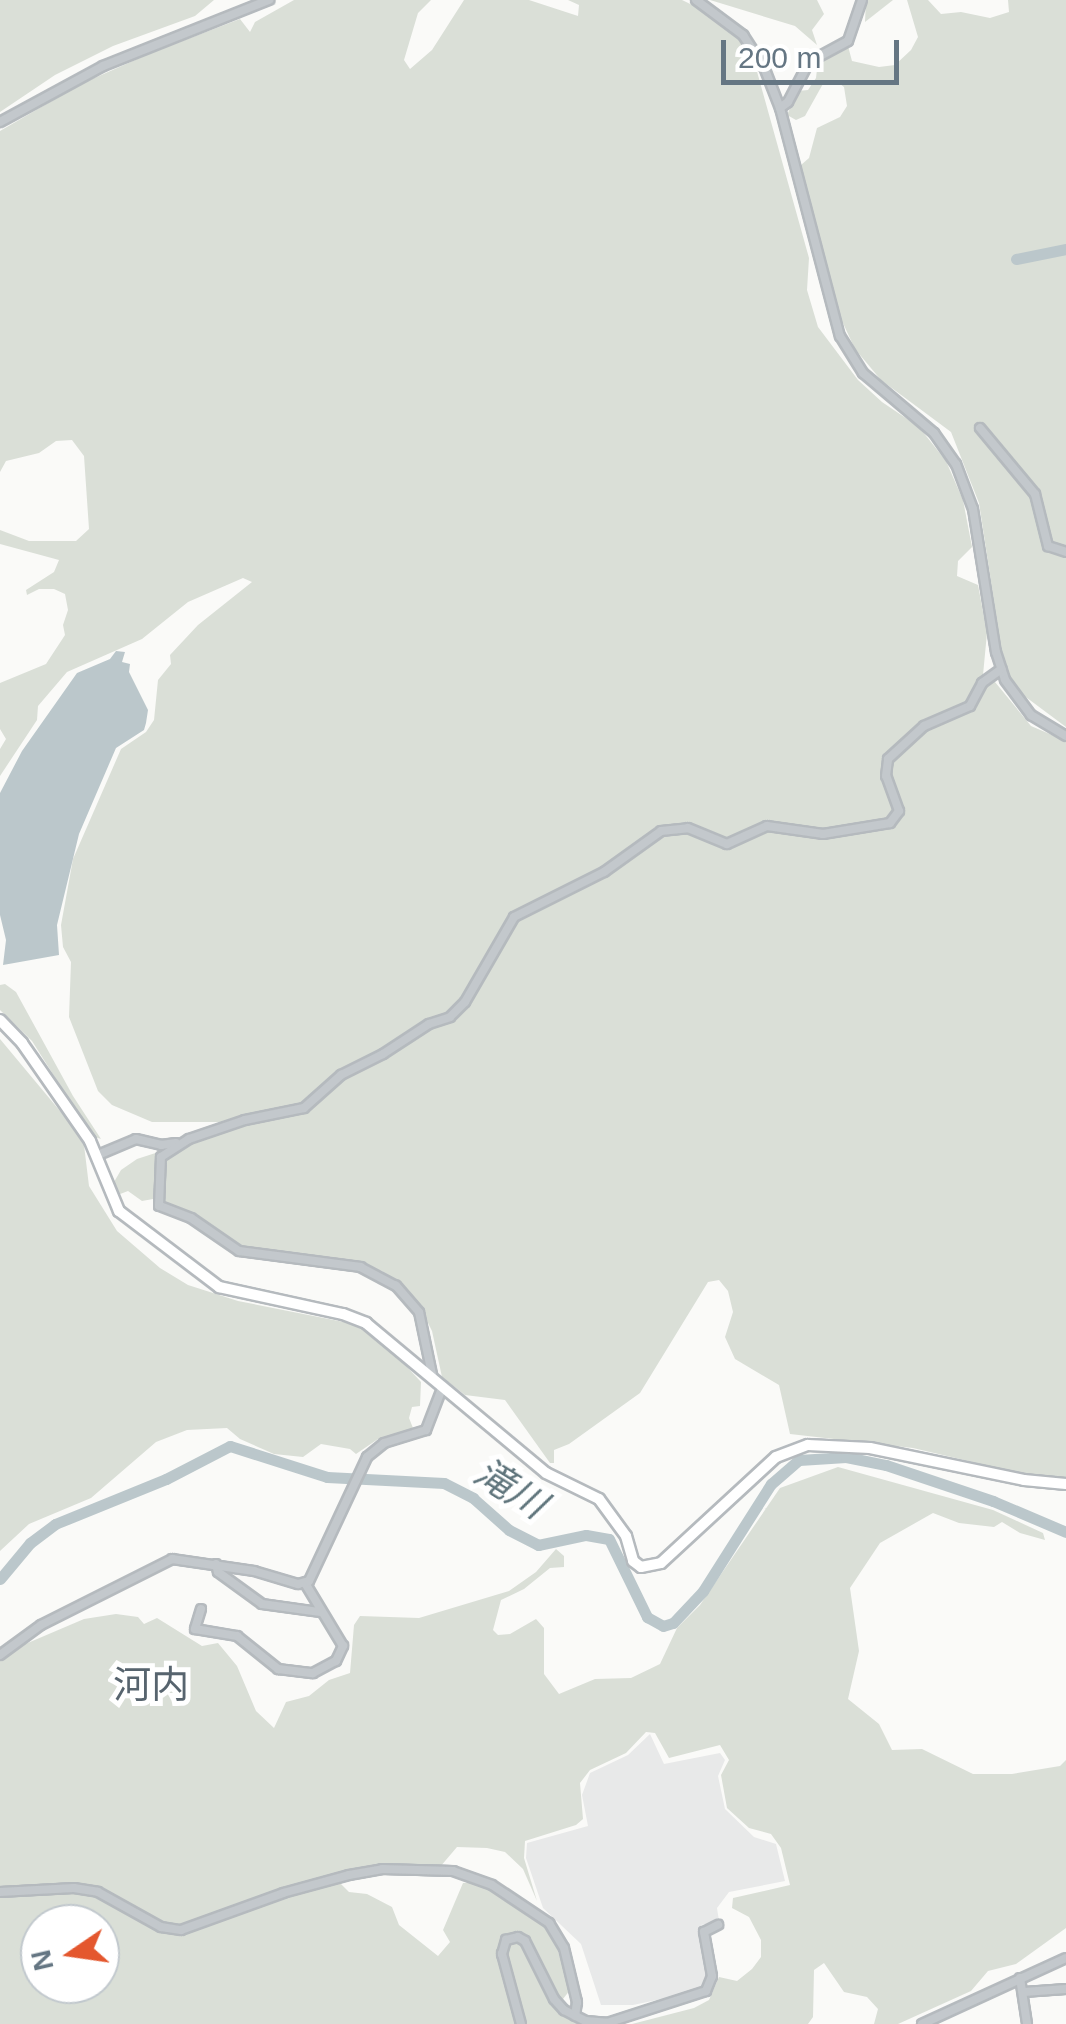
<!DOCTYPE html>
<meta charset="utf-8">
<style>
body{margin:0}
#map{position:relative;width:1066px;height:2024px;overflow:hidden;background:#fafaf8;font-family:Arial,"Noto Sans JP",sans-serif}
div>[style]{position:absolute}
.built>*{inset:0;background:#e8e9e9}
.green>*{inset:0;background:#dadfd7}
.water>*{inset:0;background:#bbc7cb}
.river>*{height:11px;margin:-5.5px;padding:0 5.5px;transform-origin:5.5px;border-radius:5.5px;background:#bbc7cb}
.roads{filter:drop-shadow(2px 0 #b5babe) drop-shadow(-2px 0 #b5babe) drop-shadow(0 2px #b5babe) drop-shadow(0 -2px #b5babe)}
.minor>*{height:8px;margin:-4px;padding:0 4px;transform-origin:4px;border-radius:4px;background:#c3c8cc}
.major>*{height:10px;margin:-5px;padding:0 5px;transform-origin:5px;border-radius:5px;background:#fff}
span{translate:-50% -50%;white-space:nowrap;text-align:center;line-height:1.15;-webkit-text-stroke:10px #fff;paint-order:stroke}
.water-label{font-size:38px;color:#60757c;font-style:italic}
.neighbourhood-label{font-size:38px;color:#57646e}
.north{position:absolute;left:20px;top:1904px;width:100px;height:100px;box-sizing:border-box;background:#fff;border:2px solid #c1c8cd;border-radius:50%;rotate:257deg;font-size:28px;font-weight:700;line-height:40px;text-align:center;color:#657683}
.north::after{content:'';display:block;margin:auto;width:35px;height:45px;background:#e4572e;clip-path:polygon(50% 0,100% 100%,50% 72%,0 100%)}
.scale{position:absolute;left:721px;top:40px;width:178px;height:45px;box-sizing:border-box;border:5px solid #657683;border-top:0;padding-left:12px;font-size:30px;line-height:35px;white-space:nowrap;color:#657683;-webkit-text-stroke:8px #fff;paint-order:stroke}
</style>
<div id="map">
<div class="built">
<i style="clip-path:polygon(650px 1734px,664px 1764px,720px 1753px,725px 1760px,718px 1776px,725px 1809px,754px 1837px,776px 1844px,785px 1881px,729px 1892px,717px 1908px,719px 1921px,701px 1925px,708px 1968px,707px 1984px,700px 1991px,633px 2005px,601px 2005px,581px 1944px,543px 1908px,526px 1858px,527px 1843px,588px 1826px,582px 1795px,590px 1773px,628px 1755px)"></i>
</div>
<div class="green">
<i style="clip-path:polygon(0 0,214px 0,195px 16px,113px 46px,55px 75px,0 112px)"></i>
<i style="clip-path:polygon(294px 0,431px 0,418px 13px,404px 60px,410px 69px,432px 50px,464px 0,529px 0,578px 16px,579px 5px,568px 0,682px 0,715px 16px,738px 38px,756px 68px,809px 258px,807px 290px,818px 327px,858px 380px,882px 402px,919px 427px,946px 461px,963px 500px,972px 547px,958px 561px,957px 576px,978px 585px,987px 633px,983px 675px,995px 682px,1031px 726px,1066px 741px,1066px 1478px,1028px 1475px,913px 1448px,790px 1434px,779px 1385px,735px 1359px,725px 1337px,733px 1312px,728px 1291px,719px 1280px,708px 1282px,640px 1393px,569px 1444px,554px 1450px,554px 1463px,550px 1463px,505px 1400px,465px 1395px,442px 1377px,432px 1331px,419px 1305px,382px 1271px,332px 1257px,239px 1247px,171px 1206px,153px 1199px,142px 1201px,128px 1191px,115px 1196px,114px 1182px,121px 1170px,137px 1159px,217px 1133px,224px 1122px,152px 1122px,112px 1105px,98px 1091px,69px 1017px,71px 962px,63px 947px,61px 925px,73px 859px,121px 749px,146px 732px,154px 720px,158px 680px,171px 664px,170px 655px,198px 625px,252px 582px,243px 578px,188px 602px,142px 639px,67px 672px,38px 706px,37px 720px,0 776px,0 749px,6px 739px,0 729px,0 683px,46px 664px,65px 635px,63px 625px,68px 610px,65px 594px,54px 589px,39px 589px,27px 595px,26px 590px,54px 572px,59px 560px,0 544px,0 530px,29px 541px,76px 541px,89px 529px,84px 456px,72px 440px,56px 441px,39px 453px,6px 461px,0 472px,0 131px,81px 84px,151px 53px,240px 19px,250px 32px,255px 22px)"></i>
<i style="clip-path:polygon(710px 0,817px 0,824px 14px,812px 30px,817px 45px,795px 26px)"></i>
<i style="clip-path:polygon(866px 0,893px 0,865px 22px)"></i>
<i style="clip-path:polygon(907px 0,928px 0,941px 14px,961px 12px,990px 18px,1009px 12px,1008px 0,1066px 0,1066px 727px,1015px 689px,1003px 660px,979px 503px,951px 432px,881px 380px,855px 349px,842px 321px,801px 165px,809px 158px,817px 128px,840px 117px,847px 106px,844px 87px,835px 80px,824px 82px,805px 116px,796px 120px,787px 115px,798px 91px,808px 90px,816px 78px,818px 61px,848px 46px,852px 61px,879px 67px,895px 65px,911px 50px,918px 37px)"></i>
<i style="clip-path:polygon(5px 984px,16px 992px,73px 1096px,101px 1139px,92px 1136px,32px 1041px,0 1010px,0 985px)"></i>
<i style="clip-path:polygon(0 1039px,75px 1129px,84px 1145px,89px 1186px,117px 1231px,160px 1268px,188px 1285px,238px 1301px,359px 1325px,385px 1343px,421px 1382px,420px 1406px,412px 1407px,409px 1418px,413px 1428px,378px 1439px,356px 1454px,350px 1449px,321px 1444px,303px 1457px,274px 1454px,240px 1439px,227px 1428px,187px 1430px,156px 1442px,91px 1498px,29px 1524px,0 1551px)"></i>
<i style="clip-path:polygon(evenodd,838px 1467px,993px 1510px,1043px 1533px,1045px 1540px,1020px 1533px,1002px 1522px,994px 1527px,959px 1523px,933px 1513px,880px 1543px,850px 1588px,859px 1651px,848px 1699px,879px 1724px,892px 1750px,922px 1749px,973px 1774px,1012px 1774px,1060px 1766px,1066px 1760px,1066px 1928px,1016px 1964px,988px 1971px,971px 1991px,898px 2024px,874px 2024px,878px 2009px,867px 1997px,844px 1992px,824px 1963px,814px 1970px,813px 2017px,808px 2024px,632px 2024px,694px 2008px,709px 2000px,719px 1977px,737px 1981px,752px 1969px,761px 1957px,761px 1940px,749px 1917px,732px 1908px,733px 1898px,790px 1885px,781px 1848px,771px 1834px,749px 1828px,727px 1808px,721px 1775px,729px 1760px,720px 1745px,669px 1758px,655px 1733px,646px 1732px,626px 1753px,590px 1770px,580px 1783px,583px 1819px,576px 1825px,525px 1841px,524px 1858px,537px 1901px,523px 1869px,505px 1852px,487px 1848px,457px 1847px,440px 1867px,384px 1864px,341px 1875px,340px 1883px,349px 1892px,367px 1894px,392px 1907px,399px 1925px,438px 1956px,450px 1942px,443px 1930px,463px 1883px,480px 1883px,502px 1895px,541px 1923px,556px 1944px,570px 1990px,556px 2008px,577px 2024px,0 2024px,0 1661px,16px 1648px,84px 1619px,116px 1614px,138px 1617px,144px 1624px,157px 1618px,202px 1646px,218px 1643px,237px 1666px,256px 1711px,274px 1728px,286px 1702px,309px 1696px,329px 1680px,350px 1673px,354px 1625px,360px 1616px,419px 1618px,509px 1591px,536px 1572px,556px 1549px,564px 1556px,564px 1567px,550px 1568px,524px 1589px,501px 1600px,493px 1630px,498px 1635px,510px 1634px,536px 1619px,544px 1628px,544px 1674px,559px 1694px,595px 1679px,631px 1678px,660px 1664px,677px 1628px,700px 1605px,780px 1488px,838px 1467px,40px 1924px,100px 1924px,100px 1984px,40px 1984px,40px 1924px)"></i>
</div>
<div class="water">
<i style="clip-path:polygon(116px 651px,125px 652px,122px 662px,130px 664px,129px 672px,148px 710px,146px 723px,144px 730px,116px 748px,79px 834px,57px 925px,59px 955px,3px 965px,6px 940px,0 915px,0 793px,22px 751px,77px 673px,110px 659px)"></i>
</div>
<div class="river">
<i style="left:1016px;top:259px;width:51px;rotate:-11.3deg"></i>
<i style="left:0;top:1579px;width:47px;rotate:-50.2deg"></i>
<i style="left:30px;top:1543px;width:31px;rotate:-37deg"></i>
<i style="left:55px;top:1524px;width:120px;rotate:-22.1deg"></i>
<i style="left:166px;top:1479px;width:72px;rotate:-27.3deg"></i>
<i style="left:230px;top:1446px;width:102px;rotate:17.7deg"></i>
<i style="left:327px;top:1477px;width:117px;rotate:2.9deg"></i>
<i style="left:444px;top:1483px;width:33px;rotate:27deg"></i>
<i style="left:473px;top:1498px;width:48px;rotate:41.6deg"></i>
<i style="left:509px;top:1530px;width:33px;rotate:27deg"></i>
<i style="left:538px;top:1545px;width:49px;rotate:-11.8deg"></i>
<i style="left:586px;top:1535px;width:23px;rotate:10deg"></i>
<i style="left:609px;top:1539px;width:87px;rotate:64deg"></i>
<i style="left:647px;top:1617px;width:18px;rotate:29deg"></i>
<i style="left:663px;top:1626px;width:10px;rotate:-17deg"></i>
<i style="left:673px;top:1623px;width:44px;rotate:-46.8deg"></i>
<i style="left:703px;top:1591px;width:127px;rotate:-57.6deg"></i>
<i style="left:771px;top:1484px;width:37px;rotate:-41deg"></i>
<i style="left:799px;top:1460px;width:47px;rotate:-3.7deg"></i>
<i style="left:846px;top:1457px;width:41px;rotate:11.3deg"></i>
<i style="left:886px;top:1465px;width:113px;rotate:18.6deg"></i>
<i style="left:993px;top:1501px;width:79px;rotate:23deg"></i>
</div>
<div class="roads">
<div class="minor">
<i style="left:696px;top:0;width:59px;rotate:36.7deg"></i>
<i style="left:743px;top:35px;width:38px;rotate:57deg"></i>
<i style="left:764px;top:67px;width:44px;rotate:68.7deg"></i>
<i style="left:780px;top:108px;width:236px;rotate:75.3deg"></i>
<i style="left:840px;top:336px;width:44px;rotate:58.1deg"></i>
<i style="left:863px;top:373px;width:93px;rotate:40.2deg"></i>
<i style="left:934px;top:433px;width:38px;rotate:55deg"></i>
<i style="left:956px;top:464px;width:48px;rotate:69.3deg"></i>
<i style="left:973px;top:509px;width:145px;rotate:80.9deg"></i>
<i style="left:996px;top:652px;width:29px;rotate:72deg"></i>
<i style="left:1005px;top:680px;width:44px;rotate:53.4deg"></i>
<i style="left:1031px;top:715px;width:41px;rotate:31deg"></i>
<i style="left:780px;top:108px;width:10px;rotate:-37deg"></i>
<i style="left:788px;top:102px;width:45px;rotate:-62.3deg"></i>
<i style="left:809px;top:62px;width:44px;rotate:-28.3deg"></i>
<i style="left:848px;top:41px;width:43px;rotate:-71.1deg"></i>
<i style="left:0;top:122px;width:117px;rotate:-28.5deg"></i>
<i style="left:103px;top:66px;width:179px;rotate:-21.7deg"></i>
<i style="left:980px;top:428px;width:86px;rotate:50.2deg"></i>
<i style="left:1035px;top:494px;width:54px;rotate:76deg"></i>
<i style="left:1048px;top:546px;width:19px;rotate:18deg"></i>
<i style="left:98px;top:1155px;width:41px;rotate:-22.8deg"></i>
<i style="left:136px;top:1139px;width:26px;rotate:13deg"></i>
<i style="left:161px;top:1145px;width:15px;rotate:-8deg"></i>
<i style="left:433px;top:1379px;width:68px;rotate:-101.8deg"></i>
<i style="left:419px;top:1312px;width:35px;rotate:-131deg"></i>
<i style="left:396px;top:1286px;width:40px;rotate:-152deg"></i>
<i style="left:361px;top:1267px;width:123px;rotate:-172.5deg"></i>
<i style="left:239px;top:1251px;width:58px;rotate:-145.5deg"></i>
<i style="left:191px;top:1218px;width:34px;rotate:-159deg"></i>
<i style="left:159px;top:1206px;width:49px;rotate:-87.7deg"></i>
<i style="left:161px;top:1157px;width:33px;rotate:-33deg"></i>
<i style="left:189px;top:1139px;width:59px;rotate:-18.7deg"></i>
<i style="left:245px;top:1120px;width:60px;rotate:-11.5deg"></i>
<i style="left:304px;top:1108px;width:50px;rotate:-41.7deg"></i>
<i style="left:341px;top:1075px;width:47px;rotate:-26.6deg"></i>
<i style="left:383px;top:1054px;width:55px;rotate:-33.1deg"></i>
<i style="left:429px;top:1024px;width:22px;rotate:-18deg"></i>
<i style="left:450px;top:1017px;width:21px;rotate:-45deg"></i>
<i style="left:465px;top:1002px;width:98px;rotate:-60deg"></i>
<i style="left:514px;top:917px;width:101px;rotate:-26.6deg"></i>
<i style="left:604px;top:872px;width:70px;rotate:-35.7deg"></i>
<i style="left:661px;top:831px;width:27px;rotate:-6deg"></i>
<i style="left:688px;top:828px;width:42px;rotate:22.3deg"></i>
<i style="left:727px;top:844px;width:44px;rotate:-24.2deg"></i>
<i style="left:767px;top:826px;width:57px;rotate:8.1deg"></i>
<i style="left:823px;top:834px;width:68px;rotate:-9.3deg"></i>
<i style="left:890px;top:823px;width:15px;rotate:-53deg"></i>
<i style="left:899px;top:811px;width:37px;rotate:-110deg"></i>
<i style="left:886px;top:776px;width:17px;rotate:-83deg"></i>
<i style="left:888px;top:759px;width:49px;rotate:-42.5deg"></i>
<i style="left:924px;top:726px;width:50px;rotate:-23.5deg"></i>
<i style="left:970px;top:706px;width:26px;rotate:-62deg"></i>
<i style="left:982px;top:683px;width:24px;rotate:-36deg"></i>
<i style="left:216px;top:1564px;width:8px;rotate:76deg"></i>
<i style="left:218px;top:1572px;width:54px;rotate:36deg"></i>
<i style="left:262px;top:1604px;width:59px;rotate:7.9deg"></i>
<i style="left:201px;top:1609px;width:21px;rotate:107deg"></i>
<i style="left:195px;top:1629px;width:43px;rotate:9.5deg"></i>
<i style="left:237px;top:1636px;width:53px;rotate:38.8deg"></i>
<i style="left:278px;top:1669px;width:35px;rotate:7deg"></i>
<i style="left:313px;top:1673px;width:26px;rotate:-28deg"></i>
<i style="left:336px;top:1661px;width:17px;rotate:-65deg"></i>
<i style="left:343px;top:1646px;width:74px;rotate:-121.1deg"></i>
<i style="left:0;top:1655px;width:51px;rotate:-36.2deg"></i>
<i style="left:41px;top:1625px;width:147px;rotate:-26.7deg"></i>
<i style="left:172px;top:1559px;width:83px;rotate:8.3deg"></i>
<i style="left:254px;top:1571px;width:46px;rotate:16.5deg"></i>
<i style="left:298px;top:1584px;width:11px;rotate:-15deg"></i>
<i style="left:309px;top:1581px;width:137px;rotate:-64.9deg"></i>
<i style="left:367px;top:1457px;width:22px;rotate:-39deg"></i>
<i style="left:384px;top:1443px;width:44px;rotate:-17.2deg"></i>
<i style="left:426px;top:1430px;width:47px;rotate:-68.9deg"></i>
<i style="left:0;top:1892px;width:74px;rotate:-3.1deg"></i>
<i style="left:74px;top:1888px;width:24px;rotate:9deg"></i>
<i style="left:98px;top:1892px;width:72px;rotate:29.1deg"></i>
<i style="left:161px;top:1927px;width:20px;rotate:9deg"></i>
<i style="left:181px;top:1930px;width:109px;rotate:-19.9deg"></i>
<i style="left:283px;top:1893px;width:68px;rotate:-15.3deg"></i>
<i style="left:349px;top:1875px;width:34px;rotate:-10deg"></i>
<i style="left:382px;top:1869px;width:71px;rotate:1.6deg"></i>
<i style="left:453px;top:1871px;width:41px;rotate:19.7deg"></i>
<i style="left:492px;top:1885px;width:69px;rotate:33.7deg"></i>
<i style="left:549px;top:1923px;width:29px;rotate:59deg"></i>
<i style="left:564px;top:1948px;width:56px;rotate:76.5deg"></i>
<i style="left:577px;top:2002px;width:14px;rotate:98deg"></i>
<i style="left:1020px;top:1978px;width:47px;rotate:81.3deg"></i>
<i style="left:1024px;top:1992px;width:42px;rotate:-4.1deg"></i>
<i style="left:521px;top:2024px;width:73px;rotate:-105.2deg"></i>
<i style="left:502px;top:1954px;width:15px;rotate:-74deg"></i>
<i style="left:506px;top:1940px;width:12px;rotate:-14deg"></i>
<i style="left:518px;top:1937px;width:8px;rotate:30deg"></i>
<i style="left:525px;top:1941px;width:65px;rotate:63.4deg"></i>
<i style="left:554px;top:1999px;width:15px;rotate:48deg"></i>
<i style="left:564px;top:2010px;width:25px;rotate:27deg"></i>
<i style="left:586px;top:2021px;width:21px;rotate:5deg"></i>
<i style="left:607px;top:2023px;width:104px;rotate:-17.9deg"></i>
<i style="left:706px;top:1991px;width:16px;rotate:-68deg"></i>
<i style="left:712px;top:1976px;width:45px;rotate:-100.3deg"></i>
<i style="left:704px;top:1932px;width:16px;rotate:-27deg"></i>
<i style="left:922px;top:2024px;width:158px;rotate:-24.6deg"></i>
</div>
<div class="major">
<i style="left:0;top:1020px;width:32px;rotate:46deg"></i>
<i style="left:22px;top:1043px;width:119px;rotate:55.2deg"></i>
<i style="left:90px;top:1141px;width:76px;rotate:67.5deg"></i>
<i style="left:119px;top:1211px;width:126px;rotate:37.2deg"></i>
<i style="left:219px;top:1287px;width:127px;rotate:12.3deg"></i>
<i style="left:343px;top:1314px;width:25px;rotate:21deg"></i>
<i style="left:366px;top:1323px;width:234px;rotate:39.8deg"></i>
<i style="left:546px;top:1473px;width:59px;rotate:26.1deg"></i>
<i style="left:599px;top:1499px;width:46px;rotate:53.9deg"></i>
<i style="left:626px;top:1536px;width:26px;rotate:74deg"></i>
<i style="left:633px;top:1561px;width:10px;rotate:37deg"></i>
<i style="left:641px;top:1567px;width:20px;rotate:-11deg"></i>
<i style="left:661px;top:1563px;width:156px;rotate:-42.7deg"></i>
<i style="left:776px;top:1457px;width:34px;rotate:-21deg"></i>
<i style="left:808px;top:1445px;width:62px;rotate:2.8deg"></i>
<i style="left:870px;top:1448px;width:157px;rotate:11.7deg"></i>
<i style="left:1024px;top:1480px;width:42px;rotate:5.4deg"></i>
</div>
</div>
<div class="water-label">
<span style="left:510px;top:1489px;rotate:32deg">滝川</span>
</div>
<div class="neighbourhood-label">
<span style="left:151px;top:1686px">河内</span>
</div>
<div class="north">N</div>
<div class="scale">200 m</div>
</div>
